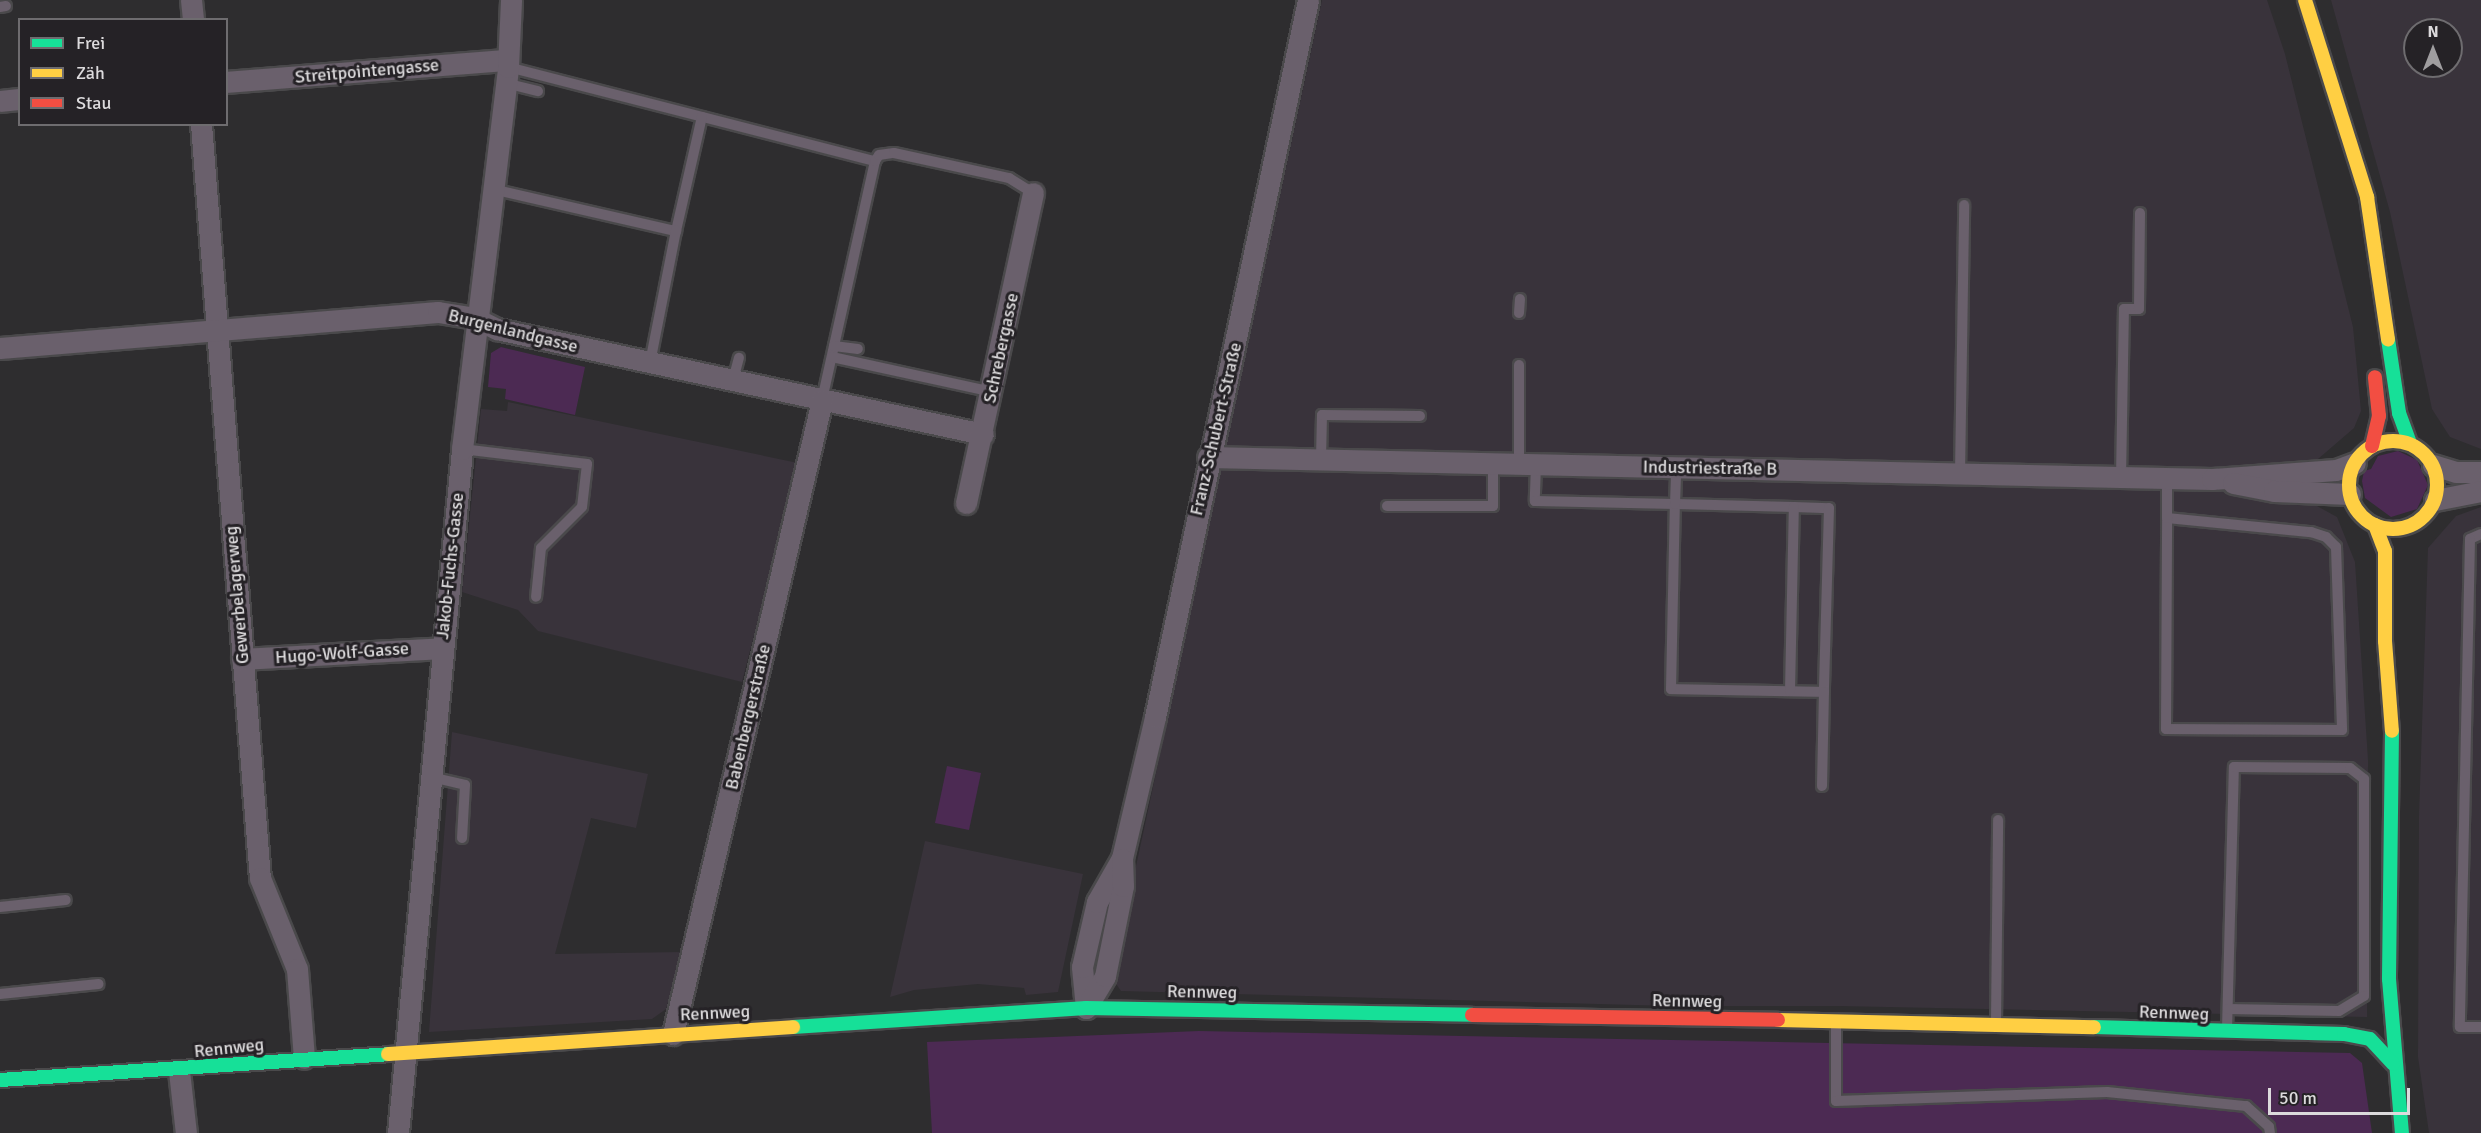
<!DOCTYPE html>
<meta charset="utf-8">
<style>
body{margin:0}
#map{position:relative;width:2481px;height:1133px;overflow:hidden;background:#2e2d2f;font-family:Signika,sans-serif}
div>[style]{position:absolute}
.built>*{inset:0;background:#39333b}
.green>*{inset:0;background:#4c2a53}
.roads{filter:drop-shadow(2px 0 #4a494b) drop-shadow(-2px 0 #4a494b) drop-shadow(0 2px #4a494b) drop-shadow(0 -2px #4a494b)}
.lane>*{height:10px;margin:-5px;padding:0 5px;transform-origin:5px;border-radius:5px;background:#6a606c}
.street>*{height:21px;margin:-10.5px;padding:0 10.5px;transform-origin:10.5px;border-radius:10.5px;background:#6a606c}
.fast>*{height:14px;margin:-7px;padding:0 7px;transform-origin:7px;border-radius:7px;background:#16e098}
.slow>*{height:14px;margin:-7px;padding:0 7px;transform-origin:7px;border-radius:7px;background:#ffcf43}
.slow>.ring{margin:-7px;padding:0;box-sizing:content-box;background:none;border:14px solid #ffcf43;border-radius:50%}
.jam>*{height:14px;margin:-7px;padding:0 7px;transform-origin:7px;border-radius:7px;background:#f24e42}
span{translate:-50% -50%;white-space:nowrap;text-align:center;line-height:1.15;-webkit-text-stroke:6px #252226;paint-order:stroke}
.street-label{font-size:18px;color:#dcdadc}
.legend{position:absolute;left:18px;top:18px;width:210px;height:108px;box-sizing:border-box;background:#252226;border:2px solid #6e6c6f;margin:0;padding:8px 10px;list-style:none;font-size:18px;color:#dcdadc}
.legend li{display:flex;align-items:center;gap:12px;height:30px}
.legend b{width:30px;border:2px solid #6e6c6f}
.north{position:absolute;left:2403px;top:18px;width:60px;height:60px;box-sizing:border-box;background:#252226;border:2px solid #6e6c6f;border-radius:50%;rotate:0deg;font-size:16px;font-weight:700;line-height:24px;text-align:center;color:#dcdadc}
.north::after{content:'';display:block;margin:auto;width:21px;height:27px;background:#9f9d9f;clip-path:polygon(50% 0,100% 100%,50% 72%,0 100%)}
.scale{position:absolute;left:2268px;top:1088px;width:142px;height:27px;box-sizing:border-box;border:3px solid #dcdadc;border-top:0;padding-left:8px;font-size:18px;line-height:21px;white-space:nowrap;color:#dcdadc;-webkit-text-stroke:4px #252226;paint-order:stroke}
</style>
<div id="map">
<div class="built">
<i style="clip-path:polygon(1322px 0,2267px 0,2285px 54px,2353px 327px,2361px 411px,2354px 428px,2318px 459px,2317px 506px,2337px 517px,2355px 562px,2368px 760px,2367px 1017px,1839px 1006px,1672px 1006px,1121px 991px,1112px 978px)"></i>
<i style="clip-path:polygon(evenodd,2331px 0,2481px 0,2481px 449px,2450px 437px,2432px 409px,2390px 212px,2331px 0,2415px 30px,2451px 30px,2451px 66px,2415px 66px,2415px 30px)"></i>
<i style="clip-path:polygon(508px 402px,798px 463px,742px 682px,538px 631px,518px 610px,462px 592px,481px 409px,507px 411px)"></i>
<i style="clip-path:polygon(2481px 507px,2481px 1133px,2429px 1133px,2418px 1057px,2419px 816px,2428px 548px,2456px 516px)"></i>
<i style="clip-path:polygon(452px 732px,648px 774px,636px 828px,591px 818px,555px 954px,682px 952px,666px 1009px,652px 1019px,429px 1032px)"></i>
<i style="clip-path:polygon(925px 841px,1083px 874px,1058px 992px,1026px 995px,1024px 988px,978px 984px,914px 990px,890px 997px)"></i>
</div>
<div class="green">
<i style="clip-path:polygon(501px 347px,585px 367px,575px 415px,505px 399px,506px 389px,488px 387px,491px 353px)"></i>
<i style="clip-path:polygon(2398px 451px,2417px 460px,2428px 485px,2417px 509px,2391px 517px,2365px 498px,2362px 481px,2364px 471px,2371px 469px,2378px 456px)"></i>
<i style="clip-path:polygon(947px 766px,981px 773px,969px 830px,935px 823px)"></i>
<i style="clip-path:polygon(1199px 1031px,2350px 1053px,2362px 1063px,2372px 1133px,932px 1133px,927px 1042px)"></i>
</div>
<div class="roads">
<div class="lane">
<i style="left:0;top:7px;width:6px;rotate:-9deg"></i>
<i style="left:508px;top:67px;width:379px;rotate:14.4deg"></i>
<i style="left:875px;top:161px;width:245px;rotate:102.5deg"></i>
<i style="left:505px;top:83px;width:34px;rotate:14deg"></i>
<i style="left:875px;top:161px;width:7px;rotate:-56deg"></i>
<i style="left:879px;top:155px;width:15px;rotate:-8deg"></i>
<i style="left:894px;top:153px;width:118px;rotate:12.3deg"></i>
<i style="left:1009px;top:178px;width:28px;rotate:32deg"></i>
<i style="left:492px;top:189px;width:189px;rotate:12.9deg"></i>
<i style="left:676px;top:231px;width:117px;rotate:-77.2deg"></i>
<i style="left:1519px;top:313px;width:14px;rotate:-86deg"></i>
<i style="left:834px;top:346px;width:24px;rotate:7deg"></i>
<i style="left:832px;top:357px;width:164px;rotate:12.3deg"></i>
<i style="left:650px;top:363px;width:135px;rotate:-78.9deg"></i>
<i style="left:733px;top:380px;width:23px;rotate:-75deg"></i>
<i style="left:462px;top:449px;width:126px;rotate:6.8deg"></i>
<i style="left:587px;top:464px;width:43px;rotate:96.6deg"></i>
<i style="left:582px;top:507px;width:58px;rotate:135deg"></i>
<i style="left:541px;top:548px;width:49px;rotate:95.8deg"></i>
<i style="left:1321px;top:459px;width:44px;rotate:-88.7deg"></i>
<i style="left:1322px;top:415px;width:98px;rotate:0.6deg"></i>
<i style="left:1519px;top:463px;width:98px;rotate:-90deg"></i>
<i style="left:1536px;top:464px;width:37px;rotate:92deg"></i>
<i style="left:1535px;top:501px;width:140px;rotate:1.2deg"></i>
<i style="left:1675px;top:504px;width:119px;rotate:1.4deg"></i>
<i style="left:1794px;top:507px;width:35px;rotate:2deg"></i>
<i style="left:1829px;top:508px;width:184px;rotate:91.6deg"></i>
<i style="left:1824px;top:692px;width:153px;rotate:-178.9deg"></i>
<i style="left:1671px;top:689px;width:185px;rotate:-88.8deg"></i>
<i style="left:1675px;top:504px;width:37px;rotate:-88deg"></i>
<i style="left:1960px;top:474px;width:269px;rotate:-89.1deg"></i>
<i style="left:2121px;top:478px;width:169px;rotate:-89deg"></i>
<i style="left:2124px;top:309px;width:15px"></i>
<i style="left:2139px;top:309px;width:96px;rotate:-89.4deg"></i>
<i style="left:1387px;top:506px;width:106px"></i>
<i style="left:1493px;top:506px;width:43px;rotate:-90deg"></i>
<i style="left:2167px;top:518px;width:145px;rotate:5.6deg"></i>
<i style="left:2311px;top:532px;width:16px;rotate:18deg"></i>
<i style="left:2326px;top:537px;width:14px;rotate:45deg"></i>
<i style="left:2336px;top:547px;width:183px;rotate:88.1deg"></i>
<i style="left:2342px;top:730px;width:176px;rotate:-179.7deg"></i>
<i style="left:2166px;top:729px;width:211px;rotate:-89.7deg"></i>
<i style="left:2167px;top:518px;width:39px;rotate:-90deg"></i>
<i style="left:2481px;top:534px;width:12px;rotate:156deg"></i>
<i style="left:2470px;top:539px;width:488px;rotate:91.2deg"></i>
<i style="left:2460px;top:1027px;width:21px"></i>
<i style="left:1790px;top:691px;width:184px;rotate:-88.8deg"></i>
<i style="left:431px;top:777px;width:35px;rotate:13deg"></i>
<i style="left:465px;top:785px;width:53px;rotate:93.2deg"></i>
<i style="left:1822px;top:786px;width:94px;rotate:-88.8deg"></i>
<i style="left:0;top:907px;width:66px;rotate:-6.1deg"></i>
<i style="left:0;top:994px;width:99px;rotate:-5.8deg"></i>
<i style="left:1836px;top:1022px;width:79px;rotate:90deg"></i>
<i style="left:1836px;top:1101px;width:271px;rotate:-1.9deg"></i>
<i style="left:2107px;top:1092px;width:140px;rotate:5.8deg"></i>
<i style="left:2246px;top:1106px;width:31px;rotate:42deg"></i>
<i style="left:2269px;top:1127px;width:6px;rotate:81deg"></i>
<i style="left:1996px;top:1023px;width:203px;rotate:-89.4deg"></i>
<i style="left:2227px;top:1030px;width:263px;rotate:-88.5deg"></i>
<i style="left:2234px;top:767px;width:116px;rotate:0.5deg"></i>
<i style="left:2350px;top:768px;width:18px;rotate:38deg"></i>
<i style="left:2364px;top:779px;width:217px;rotate:90deg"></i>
<i style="left:2364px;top:996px;width:29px;rotate:149deg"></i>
<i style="left:2339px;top:1011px;width:111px;rotate:-179deg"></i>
</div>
<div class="street">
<i style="left:191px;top:0;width:20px;rotate:84deg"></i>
<i style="left:226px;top:82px;width:282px;rotate:-4.5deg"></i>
<i style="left:0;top:101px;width:20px;rotate:-6deg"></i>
<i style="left:201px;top:124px;width:756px;rotate:85.53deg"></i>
<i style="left:260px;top:878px;width:98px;rotate:67.9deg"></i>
<i style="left:297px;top:969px;width:89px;rotate:85.5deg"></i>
<i style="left:0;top:348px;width:439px;rotate:-4.7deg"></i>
<i style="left:438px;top:312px;width:37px;rotate:9deg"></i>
<i style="left:475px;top:318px;width:25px;rotate:27deg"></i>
<i style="left:497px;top:329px;width:497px;rotate:12.2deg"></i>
<i style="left:1208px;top:457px;width:1004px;rotate:1.26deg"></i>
<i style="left:2212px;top:479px;width:124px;rotate:-4.2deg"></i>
<i style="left:2336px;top:470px;width:20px;rotate:-20deg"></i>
<i style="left:2433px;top:465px;width:24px;rotate:17deg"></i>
<i style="left:2456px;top:472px;width:25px"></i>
<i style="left:2233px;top:483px;width:42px;rotate:11deg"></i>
<i style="left:2274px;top:491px;width:76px;rotate:2.3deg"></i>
<i style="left:2435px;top:500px;width:47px;rotate:-11.1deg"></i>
<i style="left:966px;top:503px;width:317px;rotate:-77.8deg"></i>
<i style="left:242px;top:659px;width:200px;rotate:-3.1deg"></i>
<i style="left:1086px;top:1008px;width:41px;rotate:-95.6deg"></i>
<i style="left:1082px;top:967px;width:67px;rotate:-77deg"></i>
<i style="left:1097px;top:902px;width:51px;rotate:-60.4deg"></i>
<i style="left:1122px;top:858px;width:145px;rotate:-76.8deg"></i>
<i style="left:1155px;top:717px;width:733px;rotate:-77.95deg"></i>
<i style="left:1086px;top:1008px;width:37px;rotate:-59deg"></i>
<i style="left:1105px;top:976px;width:92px;rotate:-78.7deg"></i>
<i style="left:1123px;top:886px;width:27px;rotate:-92deg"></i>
<i style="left:673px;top:1034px;width:651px;rotate:-76.77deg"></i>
<i style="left:179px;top:1071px;width:62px;rotate:83.6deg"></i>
<i style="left:398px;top:1133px;width:687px;rotate:-84.65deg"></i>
<i style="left:462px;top:449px;width:385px;rotate:-83.1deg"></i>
<i style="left:508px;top:67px;width:67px;rotate:-87.4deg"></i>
</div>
<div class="fast">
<i style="left:2388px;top:339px;width:75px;rotate:81.5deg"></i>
<i style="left:2399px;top:413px;width:33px;rotate:70deg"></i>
<i style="left:2392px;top:731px;width:248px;rotate:90.7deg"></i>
<i style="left:2389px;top:979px;width:155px;rotate:85.2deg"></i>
<i style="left:793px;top:1027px;width:294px;rotate:-3.7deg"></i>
<i style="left:1086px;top:1008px;width:386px;rotate:1deg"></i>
<i style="left:2094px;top:1027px;width:250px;rotate:1.6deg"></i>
<i style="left:2344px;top:1034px;width:26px;rotate:11deg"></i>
<i style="left:2370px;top:1039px;width:34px;rotate:47deg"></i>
<i style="left:0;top:1080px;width:389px;rotate:-3.8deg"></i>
</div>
<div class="slow">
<i style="left:2305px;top:0;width:207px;rotate:72.5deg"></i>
<i style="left:2367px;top:197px;width:144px;rotate:81.6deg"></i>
<i class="ring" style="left:2349px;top:441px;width:74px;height:74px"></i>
<i style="left:2375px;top:525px;width:28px;rotate:69deg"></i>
<i style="left:2385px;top:551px;width:90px;rotate:90deg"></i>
<i style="left:2385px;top:641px;width:90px;rotate:85.6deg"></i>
<i style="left:1778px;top:1020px;width:316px;rotate:1.3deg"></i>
<i style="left:388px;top:1054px;width:406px;rotate:-3.8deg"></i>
</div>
<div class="jam">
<i style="left:2372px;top:446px;width:31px;rotate:-77deg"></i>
<i style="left:2379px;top:416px;width:39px;rotate:-96deg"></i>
<i style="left:1472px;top:1015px;width:306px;rotate:0.9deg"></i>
</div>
</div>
<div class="street-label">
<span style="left:367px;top:71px;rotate:-5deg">Streitpointengasse</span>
<span style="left:513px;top:331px;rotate:14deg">Burgenlandgasse</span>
<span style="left:1001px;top:348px;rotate:-78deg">Schrebergasse</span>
<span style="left:1216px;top:429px;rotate:-77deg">Franz-Schubert-Straße</span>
<span style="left:1710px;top:468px;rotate:1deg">Industriestraße B</span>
<span style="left:450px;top:566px;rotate:-84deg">Jakob-Fuchs-Gasse</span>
<span style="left:237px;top:595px;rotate:-95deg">Gewerbelagerweg</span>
<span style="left:342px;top:653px;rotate:-4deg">Hugo-Wolf-Gasse</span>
<span style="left:748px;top:717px;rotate:-77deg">Babenbergerstraße</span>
<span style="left:1202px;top:992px;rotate:1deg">Rennweg</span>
<span style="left:1687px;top:1001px;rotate:1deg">Rennweg</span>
<span style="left:715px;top:1013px;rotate:-3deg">Rennweg</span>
<span style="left:2174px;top:1013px;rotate:2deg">Rennweg</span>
<span style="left:229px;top:1048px;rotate:-6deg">Rennweg</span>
</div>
<ul class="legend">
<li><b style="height:8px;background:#16e098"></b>Frei</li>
<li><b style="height:8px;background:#ffcf43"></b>Zäh</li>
<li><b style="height:8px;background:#f24e42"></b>Stau</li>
</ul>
<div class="north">N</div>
<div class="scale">50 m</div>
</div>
